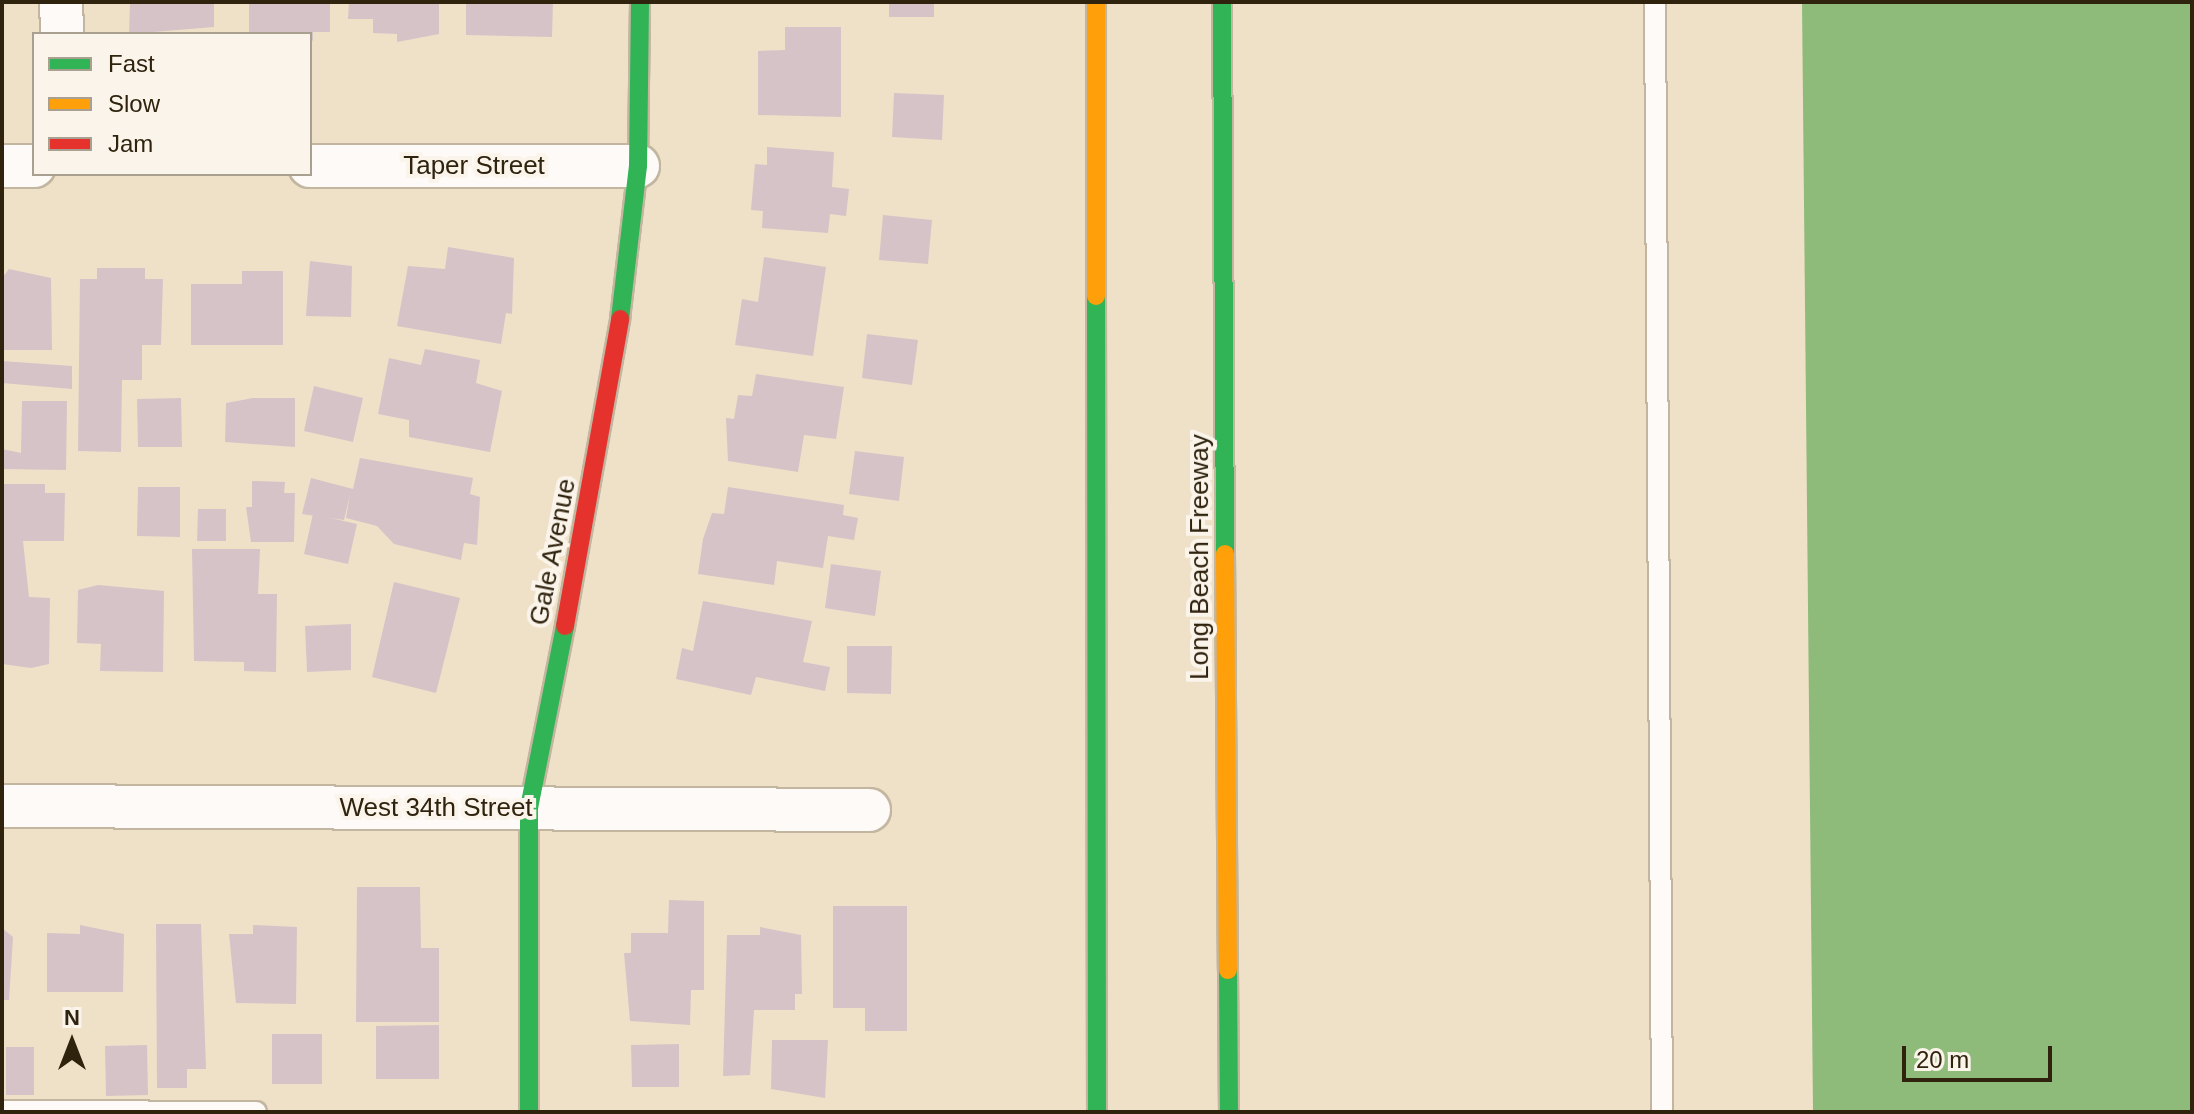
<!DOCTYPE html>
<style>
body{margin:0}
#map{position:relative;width:2194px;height:1114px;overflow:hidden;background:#efe0c8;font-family:Arial,sans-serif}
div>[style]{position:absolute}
.water>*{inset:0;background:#8ebb7a}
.building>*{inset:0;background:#d6c3c7}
.roads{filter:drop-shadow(2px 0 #c2b6a1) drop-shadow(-2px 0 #c2b6a1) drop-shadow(0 2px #c2b6a1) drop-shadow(0 -2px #c2b6a1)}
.lane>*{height:20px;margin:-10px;padding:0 10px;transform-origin:10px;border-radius:10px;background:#fdfaf7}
.street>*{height:42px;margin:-21px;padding:0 21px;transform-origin:21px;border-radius:21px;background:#fdfaf7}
.fast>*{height:18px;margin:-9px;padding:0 9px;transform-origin:9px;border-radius:9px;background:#30b455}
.slow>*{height:18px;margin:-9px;padding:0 9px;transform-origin:9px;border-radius:9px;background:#ff9f0a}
.jam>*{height:18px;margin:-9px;padding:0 9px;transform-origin:9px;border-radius:9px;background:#e5322d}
span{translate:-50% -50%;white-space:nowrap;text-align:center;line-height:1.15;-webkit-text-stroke:8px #fbf4ea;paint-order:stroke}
.street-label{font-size:26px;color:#2f230e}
.frame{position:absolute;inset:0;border:4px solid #2f230e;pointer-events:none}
.legend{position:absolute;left:32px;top:32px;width:280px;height:144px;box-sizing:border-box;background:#fbf4ea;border:2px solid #a9a092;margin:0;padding:10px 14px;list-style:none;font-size:24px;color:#2f230e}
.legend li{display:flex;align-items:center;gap:16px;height:40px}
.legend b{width:40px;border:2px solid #a9a092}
.north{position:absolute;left:32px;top:1002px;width:80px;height:80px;-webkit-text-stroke:6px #fbf4ea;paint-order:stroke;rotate:0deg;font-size:22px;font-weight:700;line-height:32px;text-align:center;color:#2f230e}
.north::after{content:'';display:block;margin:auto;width:28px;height:36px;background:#2f230e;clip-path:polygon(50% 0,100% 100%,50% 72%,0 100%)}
.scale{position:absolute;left:1902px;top:1046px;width:150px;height:36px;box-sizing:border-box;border:4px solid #2f230e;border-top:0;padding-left:10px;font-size:24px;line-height:28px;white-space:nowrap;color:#2f230e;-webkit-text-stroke:6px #fbf4ea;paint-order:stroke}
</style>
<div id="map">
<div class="water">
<i style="clip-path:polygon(1802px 2px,2192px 2px,2192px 1112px,1813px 1112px)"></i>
</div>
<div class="building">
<i style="clip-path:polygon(130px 2px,214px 2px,214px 27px,129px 34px)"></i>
<i style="clip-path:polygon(249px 2px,330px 2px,330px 32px,313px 32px,313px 42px,310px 34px,249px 32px)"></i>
<i style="clip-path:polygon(349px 2px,439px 2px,439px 34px,397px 42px,397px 34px,373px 33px,373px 19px,348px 19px)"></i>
<i style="clip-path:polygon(466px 2px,553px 2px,552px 37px,466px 35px)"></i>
<i style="clip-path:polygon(889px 2px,934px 2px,934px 17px,889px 17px)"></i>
<i style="clip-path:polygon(785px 27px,841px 27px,841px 117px,758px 115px,758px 51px,785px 50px)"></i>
<i style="clip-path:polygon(894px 93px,944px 95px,942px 140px,892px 137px)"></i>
<i style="clip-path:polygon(767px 147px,834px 152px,832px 187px,849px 189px,846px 216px,830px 214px,828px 233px,762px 228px,763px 211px,751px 210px,755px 164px,767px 165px)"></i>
<i style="clip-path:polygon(883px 215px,932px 220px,928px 264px,879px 260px)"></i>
<i style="clip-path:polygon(448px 247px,514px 258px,512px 314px,506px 313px,501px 344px,397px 326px,408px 266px,445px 269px)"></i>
<i style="clip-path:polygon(764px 257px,826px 267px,813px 356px,735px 345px,742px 299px,758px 302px)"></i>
<i style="clip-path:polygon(310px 261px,352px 266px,351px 317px,306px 316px)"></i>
<i style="clip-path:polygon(97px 268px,145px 268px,145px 279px,163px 279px,161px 345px,142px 345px,142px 380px,122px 380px,121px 452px,78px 451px,80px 279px,97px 279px)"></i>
<i style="clip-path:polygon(9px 269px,51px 278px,52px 350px,2px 350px,2px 278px)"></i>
<i style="clip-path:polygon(242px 271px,283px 271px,283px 345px,191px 345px,191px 284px,242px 284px)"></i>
<i style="clip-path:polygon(867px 334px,918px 340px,912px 385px,862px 378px)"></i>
<i style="clip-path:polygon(425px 349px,480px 360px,476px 383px,502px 391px,490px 452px,409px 437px,409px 420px,378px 414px,389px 358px,421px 365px)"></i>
<i style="clip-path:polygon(2px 361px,72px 366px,72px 389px,2px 383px)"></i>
<i style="clip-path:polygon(756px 374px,844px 387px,836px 439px,804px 435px,798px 472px,728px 461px,726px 418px,734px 419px,738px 395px,752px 396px)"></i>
<i style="clip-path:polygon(314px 386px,363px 398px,353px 442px,304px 431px)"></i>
<i style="clip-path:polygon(181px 398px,182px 447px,138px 447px,137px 399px)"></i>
<i style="clip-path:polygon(253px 398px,295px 398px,295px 447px,225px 442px,226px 403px)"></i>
<i style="clip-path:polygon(22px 401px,67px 401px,66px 470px,2px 469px,2px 449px,21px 453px)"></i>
<i style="clip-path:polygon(855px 451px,904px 457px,899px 501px,849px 494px)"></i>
<i style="clip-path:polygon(360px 458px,473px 478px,470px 494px,480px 497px,477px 545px,464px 543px,461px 560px,394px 544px,377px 526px,346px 518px,350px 495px,344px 520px,302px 514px,311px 478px,353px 489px)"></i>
<i style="clip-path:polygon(252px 481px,285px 482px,284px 493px,295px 493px,294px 542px,251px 542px,246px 507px,252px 507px)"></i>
<i style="clip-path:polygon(2px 484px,45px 484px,45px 493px,65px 493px,64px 541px,23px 541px,29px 597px,50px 598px,49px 664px,31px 668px,2px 664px)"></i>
<i style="clip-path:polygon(138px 487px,180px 487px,180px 537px,137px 536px)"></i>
<i style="clip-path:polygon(728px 487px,844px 505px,843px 515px,858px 518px,854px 540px,828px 536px,823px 568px,777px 561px,774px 585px,698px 574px,703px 539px,712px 513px,724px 514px)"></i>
<i style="clip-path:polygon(198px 509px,226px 509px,226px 541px,197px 541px)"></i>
<i style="clip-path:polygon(313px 514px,357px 524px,348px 564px,304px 554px)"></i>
<i style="clip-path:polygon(192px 549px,260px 549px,258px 594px,277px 594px,276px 672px,244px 671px,244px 662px,194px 661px)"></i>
<i style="clip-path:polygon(831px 564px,881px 571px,875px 616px,825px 608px)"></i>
<i style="clip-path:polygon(394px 582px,460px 598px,436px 693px,372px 677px)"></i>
<i style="clip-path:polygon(98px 585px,164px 591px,163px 672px,100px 671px,101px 644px,77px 643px,78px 590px)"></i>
<i style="clip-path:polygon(703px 601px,812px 621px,803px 662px,830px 667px,825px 691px,756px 677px,751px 695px,676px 679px,682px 648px,693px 651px)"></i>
<i style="clip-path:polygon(351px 624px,351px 670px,307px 672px,305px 626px)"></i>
<i style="clip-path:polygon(847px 646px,892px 646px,891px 694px,847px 693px)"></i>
<i style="clip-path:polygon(357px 887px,420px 887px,421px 948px,439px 948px,439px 1022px,356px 1022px)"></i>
<i style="clip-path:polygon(669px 900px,704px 901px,704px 990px,691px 990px,690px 1025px,630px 1021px,624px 953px,631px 953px,631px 933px,668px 933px)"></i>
<i style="clip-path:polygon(833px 906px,907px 906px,907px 1031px,865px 1031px,865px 1008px,833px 1008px)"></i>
<i style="clip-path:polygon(156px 924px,201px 924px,206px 1069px,187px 1069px,187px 1088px,157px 1088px)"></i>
<i style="clip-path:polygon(80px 925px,124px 934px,123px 992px,47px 992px,47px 933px,80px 934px)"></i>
<i style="clip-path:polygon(253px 925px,297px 927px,296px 1004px,236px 1003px,229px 934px,253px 934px)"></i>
<i style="clip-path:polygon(760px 927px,801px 935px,802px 994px,795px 994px,795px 1010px,754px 1010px,750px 1075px,723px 1076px,727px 935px,760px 935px)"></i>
<i style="clip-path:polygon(2px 928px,13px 937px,9px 1000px,2px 1000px)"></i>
<i style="clip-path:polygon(439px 1025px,439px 1079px,376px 1079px,376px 1026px)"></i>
<i style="clip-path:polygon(272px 1034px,322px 1034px,322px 1084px,272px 1084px)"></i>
<i style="clip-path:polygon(772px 1040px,828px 1040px,825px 1098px,771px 1089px)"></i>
<i style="clip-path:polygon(679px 1044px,679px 1087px,632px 1087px,631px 1045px)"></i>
<i style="clip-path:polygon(147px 1045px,148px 1095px,106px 1096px,105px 1046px)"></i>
<i style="clip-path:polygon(6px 1047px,34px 1047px,34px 1095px,6px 1095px)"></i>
</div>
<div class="roads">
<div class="lane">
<i style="left:1655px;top:2px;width:1110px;rotate:89.64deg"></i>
<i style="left:2px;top:1111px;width:254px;rotate:0.2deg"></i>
</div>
<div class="street">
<i style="left:61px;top:2px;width:32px;rotate:88deg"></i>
<i style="left:2px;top:166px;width:32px"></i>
<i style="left:310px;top:166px;width:328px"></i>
<i style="left:2px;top:806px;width:867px;rotate:0.26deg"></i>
</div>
<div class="fast">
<i style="left:1222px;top:2px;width:552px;rotate:89.69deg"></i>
<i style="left:1096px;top:296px;width:816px;rotate:89.93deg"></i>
<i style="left:620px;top:319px;width:154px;rotate:-83.3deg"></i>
<i style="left:638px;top:166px;width:164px;rotate:-89.3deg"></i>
<i style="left:1228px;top:970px;width:142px;rotate:89.6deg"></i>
<i style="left:529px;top:1112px;width:304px;rotate:-90deg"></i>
<i style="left:529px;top:808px;width:186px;rotate:-78.8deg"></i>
</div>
<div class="slow">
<i style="left:1096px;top:2px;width:294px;rotate:90deg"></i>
<i style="left:1225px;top:554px;width:416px;rotate:89.6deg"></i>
</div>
<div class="jam">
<i style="left:565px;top:626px;width:312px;rotate:-79.8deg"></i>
</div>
</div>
<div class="street-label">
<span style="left:474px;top:166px">Taper Street</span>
<span style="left:553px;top:552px;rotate:-79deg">Gale Avenue</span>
<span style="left:1200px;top:557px;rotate:-90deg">Long Beach Freeway</span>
<span style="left:436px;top:808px">West 34th Street</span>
</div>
<div class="frame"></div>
<ul class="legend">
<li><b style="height:10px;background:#30b455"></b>Fast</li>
<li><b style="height:10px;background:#ff9f0a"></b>Slow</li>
<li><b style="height:10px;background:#e5322d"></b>Jam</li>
</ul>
<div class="north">N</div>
<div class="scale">20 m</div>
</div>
